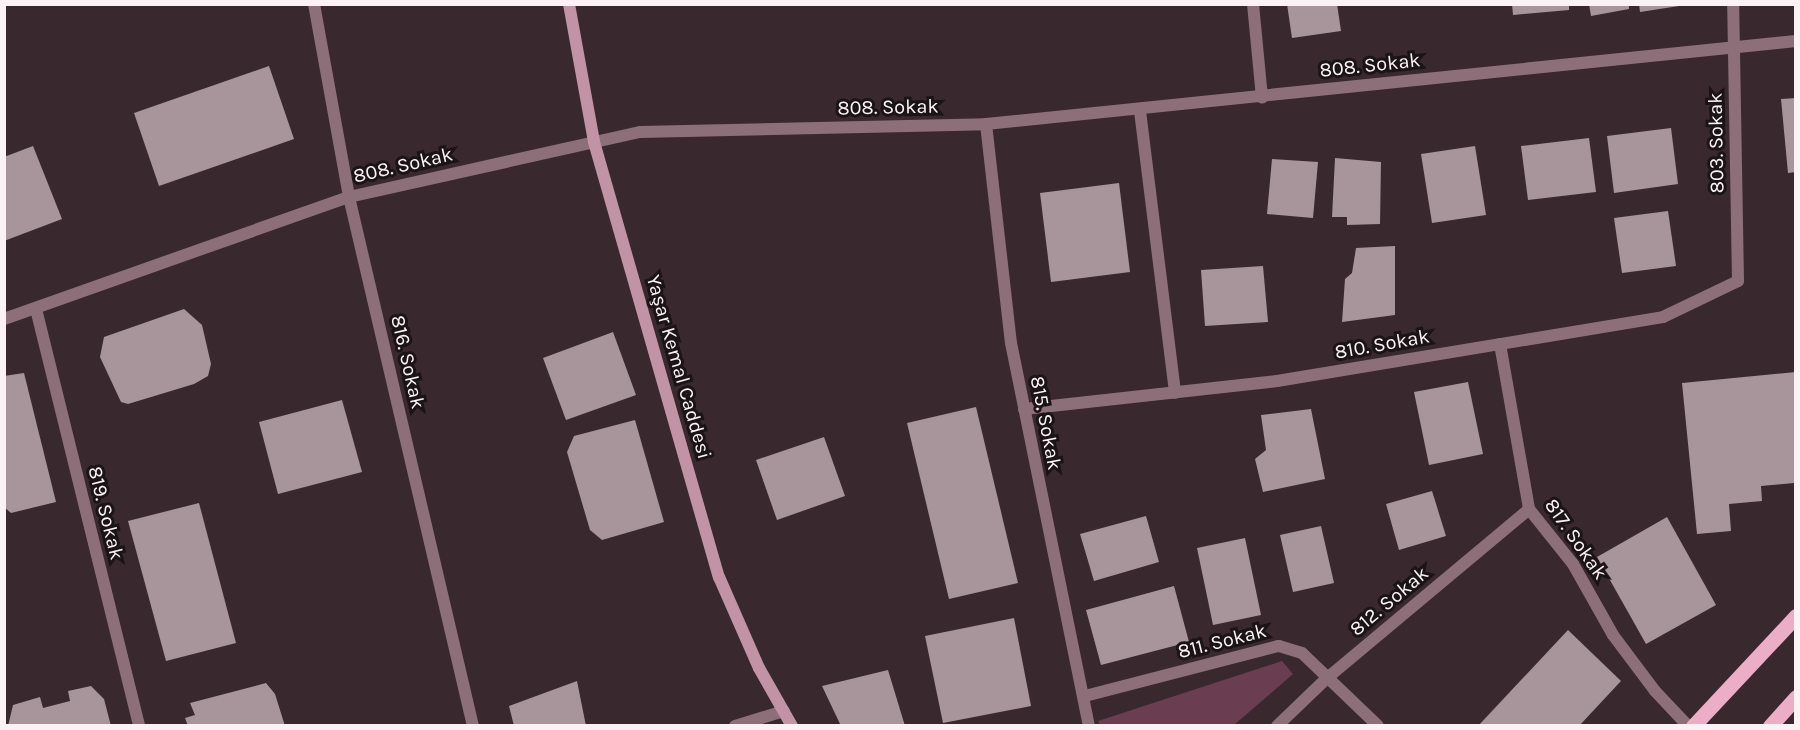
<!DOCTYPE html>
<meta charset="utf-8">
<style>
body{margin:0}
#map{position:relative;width:1800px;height:730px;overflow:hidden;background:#39292f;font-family:Karla,sans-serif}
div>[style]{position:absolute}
.green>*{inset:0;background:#6a3d50}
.building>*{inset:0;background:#a8959c}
.street>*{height:12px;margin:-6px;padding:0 6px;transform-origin:6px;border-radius:6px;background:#8d6f7a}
.secondary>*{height:12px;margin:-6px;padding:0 6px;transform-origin:6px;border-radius:6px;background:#c293a5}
.primary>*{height:15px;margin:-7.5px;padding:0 7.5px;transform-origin:7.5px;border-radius:7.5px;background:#ecaec6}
span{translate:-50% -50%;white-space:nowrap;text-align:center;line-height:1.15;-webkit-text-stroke:6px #1b1417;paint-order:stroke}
.street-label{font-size:20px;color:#fcf2f5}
.frame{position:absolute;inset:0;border:6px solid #fcf2f5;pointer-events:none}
</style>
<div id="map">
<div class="green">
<i style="clip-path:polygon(1282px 661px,1293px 674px,1234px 725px,1100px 725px,1098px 721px)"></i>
</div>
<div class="building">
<i style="clip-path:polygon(1287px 4px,1337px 4px,1341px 31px,1292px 38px)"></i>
<i style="clip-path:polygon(1512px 4px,1569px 4px,1569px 10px,1513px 15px)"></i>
<i style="clip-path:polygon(1589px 4px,1629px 4px,1629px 9px,1591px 16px)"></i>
<i style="clip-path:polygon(1639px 4px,1679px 4px,1679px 6px,1640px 12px)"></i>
<i style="clip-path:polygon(269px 66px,294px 139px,159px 186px,134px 113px)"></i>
<i style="clip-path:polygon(1796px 98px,1796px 172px,1788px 173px,1781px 99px)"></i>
<i style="clip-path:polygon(1671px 128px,1678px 184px,1614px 193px,1607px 136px)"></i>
<i style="clip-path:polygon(1589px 138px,1596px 192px,1528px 200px,1521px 146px)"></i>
<i style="clip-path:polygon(33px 146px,62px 219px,4px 241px,4px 157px)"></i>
<i style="clip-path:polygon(1475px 146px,1486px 215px,1432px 223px,1421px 154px)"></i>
<i style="clip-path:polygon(1335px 158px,1381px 162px,1380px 224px,1347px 225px,1347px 217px,1332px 217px)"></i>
<i style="clip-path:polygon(1272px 159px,1318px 162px,1313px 218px,1267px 214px)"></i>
<i style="clip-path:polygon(1119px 183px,1130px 272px,1051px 282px,1040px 193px)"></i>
<i style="clip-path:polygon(1668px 211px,1676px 266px,1622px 273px,1614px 218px)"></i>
<i style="clip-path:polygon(1395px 246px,1395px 315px,1342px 322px,1345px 279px,1352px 273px,1356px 248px)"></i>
<i style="clip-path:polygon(1263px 266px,1268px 322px,1205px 326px,1201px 270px)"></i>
<i style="clip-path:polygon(184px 309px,202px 325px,211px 364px,208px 376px,194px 384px,128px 404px,121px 402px,100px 357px,104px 337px)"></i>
<i style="clip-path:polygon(613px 332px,636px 395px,566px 420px,543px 358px)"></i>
<i style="clip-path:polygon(1796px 372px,1794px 483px,1761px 486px,1762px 501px,1729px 504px,1731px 531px,1697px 534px,1682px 383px)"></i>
<i style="clip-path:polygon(24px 373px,56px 502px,11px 513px,4px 507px,4px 376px)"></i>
<i style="clip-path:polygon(1468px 382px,1483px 454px,1429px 465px,1414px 392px)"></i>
<i style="clip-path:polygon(342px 400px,362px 472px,278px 494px,259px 422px)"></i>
<i style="clip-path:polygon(976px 407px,1018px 583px,949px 599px,907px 423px)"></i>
<i style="clip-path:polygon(1311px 409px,1325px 479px,1263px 492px,1255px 459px,1266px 450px,1261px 415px)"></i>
<i style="clip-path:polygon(635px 420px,664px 522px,602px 540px,590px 530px,567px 452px,574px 436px)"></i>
<i style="clip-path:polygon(824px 437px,845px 496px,777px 520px,756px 460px)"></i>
<i style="clip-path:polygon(1432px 491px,1446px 536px,1399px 550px,1386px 504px)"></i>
<i style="clip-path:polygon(199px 503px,236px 643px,166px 661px,128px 521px)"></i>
<i style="clip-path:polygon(1146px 516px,1159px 562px,1094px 581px,1080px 534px)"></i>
<i style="clip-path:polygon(1667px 517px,1716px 605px,1646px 644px,1597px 557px)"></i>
<i style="clip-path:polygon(1321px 526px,1334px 583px,1293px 592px,1280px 535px)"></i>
<i style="clip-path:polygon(1245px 538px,1261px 615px,1213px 625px,1197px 548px)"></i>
<i style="clip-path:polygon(1174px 586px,1189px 642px,1101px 665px,1086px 610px)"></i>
<i style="clip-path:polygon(1014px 618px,1031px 706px,943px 723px,925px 636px)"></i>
<i style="clip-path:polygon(1568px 630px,1621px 681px,1579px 726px,1478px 726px)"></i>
<i style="clip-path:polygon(888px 670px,905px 726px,841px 726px,822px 686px)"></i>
<i style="clip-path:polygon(577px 681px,586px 726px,514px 726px,509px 706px)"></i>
<i style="clip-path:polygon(266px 683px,275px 694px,285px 726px,188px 726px,185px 718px,195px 715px,190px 703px)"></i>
<i style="clip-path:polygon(91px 686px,104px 699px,111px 726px,8px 726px,13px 705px,40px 697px,43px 708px,70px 701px,68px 691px)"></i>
</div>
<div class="street">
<i style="left:314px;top:4px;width:196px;rotate:79.7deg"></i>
<i style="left:349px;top:197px;width:543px;rotate:76.81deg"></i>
<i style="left:1253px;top:4px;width:94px;rotate:84.5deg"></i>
<i style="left:1140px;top:111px;width:284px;rotate:82.9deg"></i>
<i style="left:986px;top:124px;width:220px;rotate:83.5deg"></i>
<i style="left:1011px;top:343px;width:391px;rotate:78.5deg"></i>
<i style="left:36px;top:309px;width:430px;rotate:76.1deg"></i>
<i style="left:4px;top:319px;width:366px;rotate:-19.5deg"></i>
<i style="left:349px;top:197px;width:298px;rotate:-12.6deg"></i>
<i style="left:640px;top:132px;width:346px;rotate:-1.3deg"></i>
<i style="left:986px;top:124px;width:814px;rotate:-5.85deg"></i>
<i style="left:1500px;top:344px;width:168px;rotate:80deg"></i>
<i style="left:1529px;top:509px;width:70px;rotate:51.3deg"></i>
<i style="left:1573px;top:564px;width:81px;rotate:60.6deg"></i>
<i style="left:1613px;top:635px;width:70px;rotate:53.1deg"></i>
<i style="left:1655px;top:691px;width:48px;rotate:46.7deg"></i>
<i style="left:1024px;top:409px;width:255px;rotate:-6.3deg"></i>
<i style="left:1277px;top:381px;width:391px;rotate:-9.4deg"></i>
<i style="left:1663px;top:317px;width:83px;rotate:-25.6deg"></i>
<i style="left:1738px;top:281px;width:277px;rotate:-91deg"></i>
<i style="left:1085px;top:696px;width:200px;rotate:-14.5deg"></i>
<i style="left:1279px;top:646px;width:24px;rotate:17deg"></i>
<i style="left:1302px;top:653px;width:105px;rotate:43.8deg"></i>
<i style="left:735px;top:726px;width:51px;rotate:-17deg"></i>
<i style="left:1277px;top:726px;width:68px;rotate:-43.8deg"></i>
<i style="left:1326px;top:679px;width:265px;rotate:-39.9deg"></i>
</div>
<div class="secondary">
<i style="left:569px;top:4px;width:140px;rotate:79.7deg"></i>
<i style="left:594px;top:142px;width:453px;rotate:74deg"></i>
<i style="left:719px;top:577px;width:99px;rotate:66.3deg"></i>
<i style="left:759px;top:668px;width:67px;rotate:60.4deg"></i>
</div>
<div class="primary">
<i style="left:1693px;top:726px;width:151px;rotate:-46.9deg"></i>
<i style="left:1770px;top:726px;width:39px;rotate:-48deg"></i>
</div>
<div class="street-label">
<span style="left:1370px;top:65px;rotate:-6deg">808. Sokak</span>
<span style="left:888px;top:107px;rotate:-1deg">808. Sokak</span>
<span style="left:1716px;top:143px;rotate:-91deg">803. Sokak</span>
<span style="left:403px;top:165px;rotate:-13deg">808. Sokak</span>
<span style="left:1382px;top:344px;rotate:-10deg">810. Sokak</span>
<span style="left:408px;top:362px;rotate:77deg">816. Sokak</span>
<span style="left:679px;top:367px;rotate:74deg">Yaşar Kemal Caddesi</span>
<span style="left:1046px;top:423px;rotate:79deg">815. Sokak</span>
<span style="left:106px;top:513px;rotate:76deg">819. Sokak</span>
<span style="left:1576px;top:539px;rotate:55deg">817. Sokak</span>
<span style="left:1389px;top:601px;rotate:-40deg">812. Sokak</span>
<span style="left:1222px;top:641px;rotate:-14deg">811. Sokak</span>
</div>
<div class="frame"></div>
</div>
